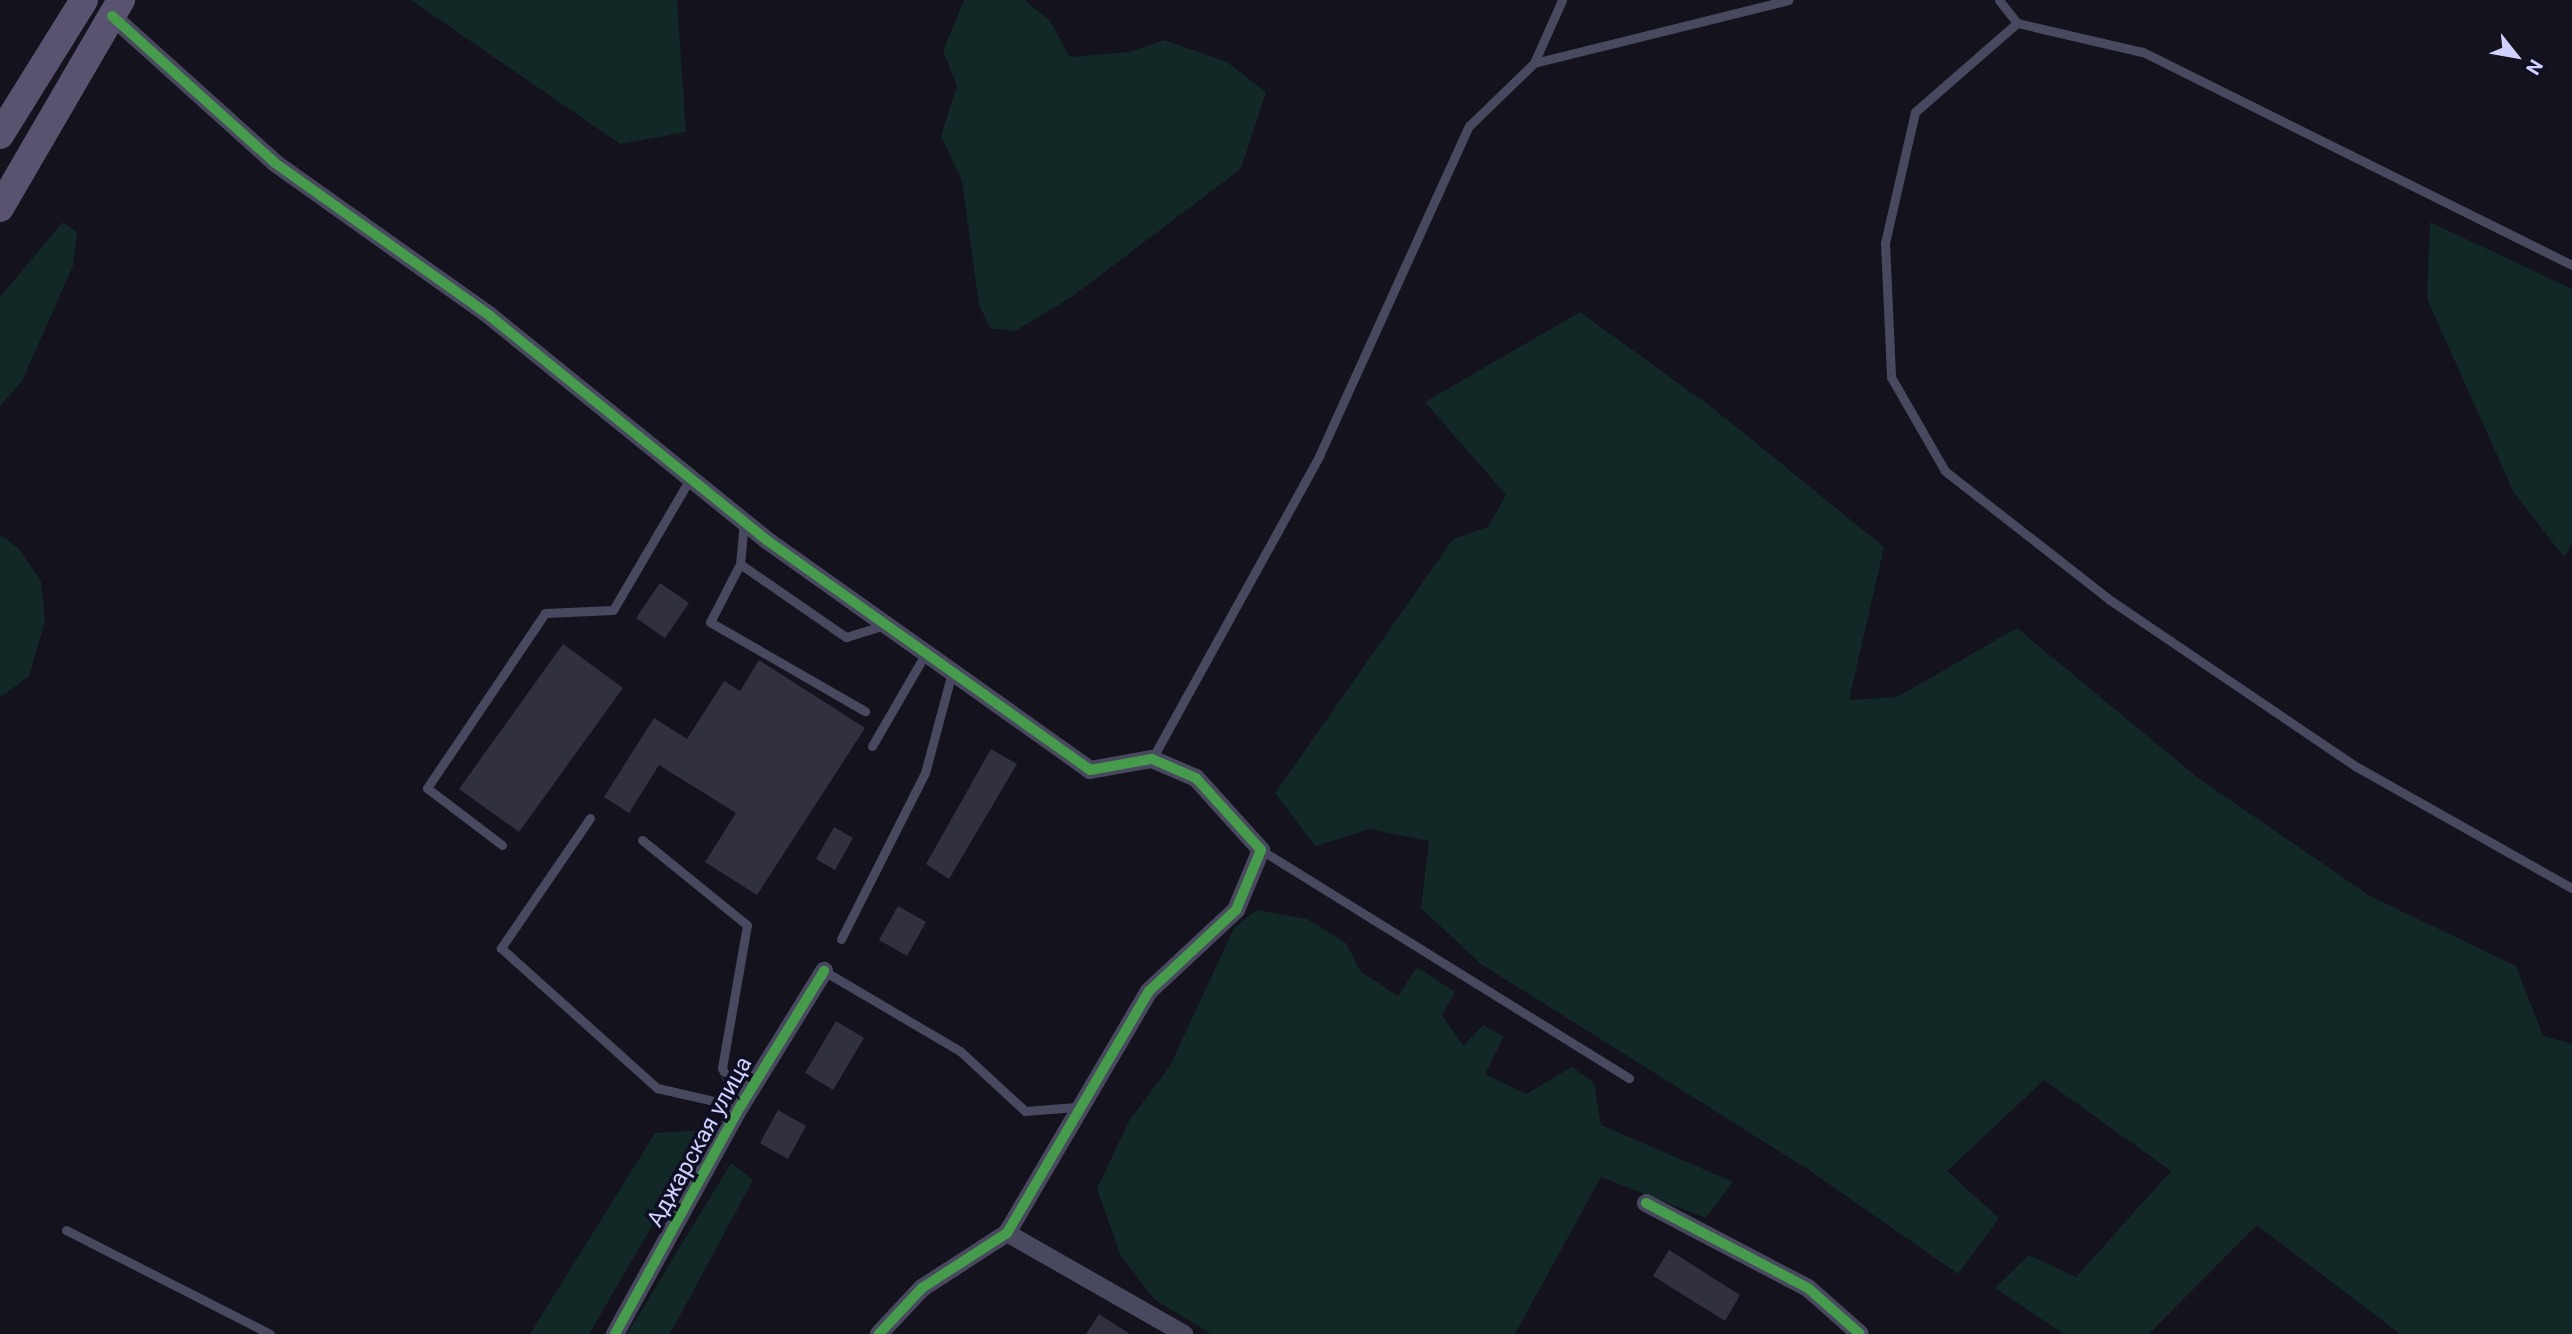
<!DOCTYPE html>
<meta charset="utf-8">
<style>
body{margin:0}
#map{position:relative;width:2572px;height:1334px;overflow:hidden;background:#13121d;font-family:Roboto,sans-serif}
div>[style]{position:absolute}
.green>*{inset:0;background:#112826}
.building>*{inset:0;background:#31303f}
.lane>*{height:9px;margin:-4.5px;padding:0 4.5px;transform-origin:4.5px;border-radius:4.5px;background:#48495e}
.street>*{height:18px;margin:-9px;padding:0 9px;transform-origin:9px;border-radius:9px;background:#48495e}
.primary>*{height:28px;margin:-14px;padding:0 14px;transform-origin:14px;border-radius:14px;background:#5a5370}
.cycleway>*{height:10px;margin:-5px;padding:0 5px;transform-origin:5px;border-radius:5px;background:#469c4c}
span{translate:-50% -50%;white-space:nowrap;text-align:center;line-height:1.15;-webkit-text-stroke:7px #0f0e22;paint-order:stroke}
.street-label{font-size:23px;color:#d0d1fe}
.north{position:absolute;left:2481px;top:21px;width:70px;height:70px;-webkit-text-stroke:5px #0f0e22;paint-order:stroke;rotate:121deg;font-size:19px;font-weight:700;line-height:28px;text-align:center;color:#d0d1fe}
.north::after{content:'';display:block;margin:auto;width:24px;height:32px;background:#d0d1fe;clip-path:polygon(50% 0,100% 100%,50% 72%,0 100%)}
</style>
<div id="map">
<div class="green">
<i style="clip-path:polygon(411px 0,677px 0,686px 132px,620px 144px)"></i>
<i style="clip-path:polygon(964px 0,1025px 0,1050px 21px,1070px 57px,1129px 52px,1164px 40px,1227px 62px,1266px 92px,1241px 169px,1070px 298px,1015px 331px,990px 328px,979px 305px,962px 181px,941px 136px,957px 86px,943px 51px)"></i>
<i style="clip-path:polygon(63px 222px,77px 233px,73px 266px,22px 381px,0 406px,0 297px)"></i>
<i style="clip-path:polygon(2430px 222px,2572px 289px,2572px 543px,2564px 557px,2514px 493px,2427px 299px)"></i>
<i style="clip-path:polygon(1580px 312px,1714px 409px,1884px 547px,1849px 700px,1897px 697px,2017px 628px,2198px 778px,2370px 896px,2516px 966px,2543px 1036px,2572px 1044px,2572px 1334px,2400px 1334px,2257px 1225px,2149px 1334px,2064px 1334px,1995px 1288px,2029px 1255px,2076px 1277px,2171px 1171px,2044px 1080px,1947px 1171px,1999px 1218px,1958px 1274px,1809px 1170px,1481px 964px,1421px 908px,1429px 841px,1370px 829px,1315px 846px,1275px 793px,1453px 539px,1488px 527px,1506px 495px,1425px 402px)"></i>
<i style="clip-path:polygon(0 534px,19px 549px,41px 581px,45px 621px,29px 676px,0 698px)"></i>
<i style="clip-path:polygon(1256px 910px,1307px 919px,1346px 943px,1360px 971px,1398px 996px,1417px 967px,1455px 992px,1442px 1015px,1463px 1046px,1483px 1025px,1504px 1036px,1485px 1074px,1526px 1094px,1572px 1067px,1594px 1083px,1601px 1125px,1733px 1182px,1706px 1218px,1601px 1177px,1515px 1334px,1211px 1334px,1154px 1299px,1121px 1256px,1097px 1189px,1129px 1121px,1170px 1066px,1234px 928px)"></i>
<i style="clip-path:polygon(708px 1130px,589px 1334px,530px 1334px,655px 1133px)"></i>
<i style="clip-path:polygon(731px 1163px,753px 1180px,676px 1323px,669px 1334px,627px 1334px)"></i>
</div>
<div class="building">
<i style="clip-path:polygon(660px 583px,689px 603px,665px 638px,636px 618px)"></i>
<i style="clip-path:polygon(563px 644px,623px 688px,519px 832px,459px 789px)"></i>
<i style="clip-path:polygon(759px 660px,865px 728px,757px 895px,705px 862px,736px 813px,659px 765px,629px 813px,604px 797px,654px 718px,687px 739px,724px 681px,740px 691px)"></i>
<i style="clip-path:polygon(991px 749px,1017px 764px,949px 879px,926px 864px)"></i>
<i style="clip-path:polygon(834px 827px,853px 838px,835px 870px,816px 859px)"></i>
<i style="clip-path:polygon(898px 906px,926px 922px,907px 956px,879px 940px)"></i>
<i style="clip-path:polygon(836px 1021px,864px 1038px,833px 1090px,805px 1073px)"></i>
<i style="clip-path:polygon(778px 1110px,806px 1126px,788px 1159px,760px 1143px)"></i>
<i style="clip-path:polygon(1669px 1250px,1740px 1295px,1725px 1321px,1653px 1276px)"></i>
<i style="clip-path:polygon(1099px 1314px,1130px 1334px,1086px 1334px)"></i>
</div>
<div class="lane">
<i style="left:1999px;top:0;width:29px;rotate:52deg"></i>
<i style="left:1534px;top:63px;width:69px;rotate:-66deg"></i>
<i style="left:2572px;top:265px;width:480px;rotate:-153.6deg"></i>
<i style="left:2142px;top:52px;width:128px;rotate:-166.9deg"></i>
<i style="left:2017px;top:23px;width:135px;rotate:138.9deg"></i>
<i style="left:1915px;top:112px;width:134px;rotate:102.9deg"></i>
<i style="left:1885px;top:243px;width:134px;rotate:87.4deg"></i>
<i style="left:1891px;top:377px;width:108px;rotate:60.1deg"></i>
<i style="left:1945px;top:471px;width:209px;rotate:38deg"></i>
<i style="left:2110px;top:600px;width:298px;rotate:34.1deg"></i>
<i style="left:2357px;top:767px;width:247px;rotate:29.4deg"></i>
<i style="left:744px;top:522px;width:42px;rotate:95.4deg"></i>
<i style="left:740px;top:564px;width:129px;rotate:34.6deg"></i>
<i style="left:846px;top:637px;width:41px;rotate:-17.1deg"></i>
<i style="left:740px;top:564px;width:65px;rotate:117.3deg"></i>
<i style="left:710px;top:622px;width:179px;rotate:29.9deg"></i>
<i style="left:872px;top:746px;width:108px;rotate:-59.9deg"></i>
<i style="left:1152px;top:759px;width:346px;rotate:-61.1deg"></i>
<i style="left:1319px;top:456px;width:362px;rotate:-65.6deg"></i>
<i style="left:1469px;top:126px;width:91px;rotate:-44.1deg"></i>
<i style="left:1534px;top:63px;width:262px;rotate:-13.9deg"></i>
<i style="left:590px;top:818px;width:158px;rotate:124.4deg"></i>
<i style="left:501px;top:948px;width:210px;rotate:41.9deg"></i>
<i style="left:657px;top:1088px;width:85px;rotate:12.9deg"></i>
<i style="left:740px;top:1107px;width:43px;rotate:-114.8deg"></i>
<i style="left:722px;top:1068px;width:145px;rotate:-80.1deg"></i>
<i style="left:747px;top:925px;width:135px;rotate:-141deg"></i>
<i style="left:502px;top:845px;width:94px;rotate:-142.8deg"></i>
<i style="left:427px;top:788px;width:211px;rotate:-56deg"></i>
<i style="left:545px;top:613px;width:68px;rotate:-2.5deg"></i>
<i style="left:613px;top:610px;width:152px;rotate:-59.6deg"></i>
<i style="left:1261px;top:850px;width:433px;rotate:31.8deg"></i>
<i style="left:841px;top:939px;width:186px;rotate:-63.2deg"></i>
<i style="left:925px;top:773px;width:105px;rotate:-75deg"></i>
<i style="left:824px;top:971px;width:158px;rotate:30.5deg"></i>
<i style="left:960px;top:1051px;width:88px;rotate:42.7deg"></i>
<i style="left:1025px;top:1111px;width:51px;rotate:-4.5deg"></i>
<i style="left:66px;top:1230px;width:229px;rotate:27deg"></i>
</div>
<div class="street">
<i style="left:112px;top:16px;width:219px;rotate:42deg"></i>
<i style="left:275px;top:163px;width:264px;rotate:35.4deg"></i>
<i style="left:490px;top:316px;width:358px;rotate:39deg"></i>
<i style="left:768px;top:541px;width:395px;rotate:35.4deg"></i>
<i style="left:1090px;top:770px;width:63px;rotate:-10.1deg"></i>
<i style="left:1152px;top:759px;width:48px;rotate:23.4deg"></i>
<i style="left:1196px;top:778px;width:97px;rotate:47.9deg"></i>
<i style="left:1261px;top:850px;width:65px;rotate:112.6deg"></i>
<i style="left:1236px;top:910px;width:119px;rotate:137deg"></i>
<i style="left:1149px;top:991px;width:281px;rotate:120.4deg"></i>
<i style="left:1007px;top:1233px;width:101px;rotate:147.1deg"></i>
<i style="left:922px;top:1288px;width:63px;rotate:133.1deg"></i>
<i style="left:1646px;top:1203px;width:183px;rotate:27.7deg"></i>
<i style="left:1808px;top:1288px;width:69px;rotate:41.5deg"></i>
<i style="left:1007px;top:1233px;width:204px;rotate:29.7deg"></i>
<i style="left:615px;top:1334px;width:259px;rotate:-61.2deg"></i>
<i style="left:740px;top:1107px;width:160px;rotate:-58.3deg"></i>
</div>
<div class="primary">
<i style="left:0;top:135px;width:159px;rotate:-58.1deg"></i>
<i style="left:0;top:208px;width:241px;rotate:-59.8deg"></i>
</div>
<div class="cycleway">
<i style="left:112px;top:16px;width:219px;rotate:42deg"></i>
<i style="left:275px;top:163px;width:264px;rotate:35.4deg"></i>
<i style="left:490px;top:316px;width:358px;rotate:39deg"></i>
<i style="left:768px;top:541px;width:395px;rotate:35.4deg"></i>
<i style="left:1090px;top:770px;width:63px;rotate:-10.1deg"></i>
<i style="left:1152px;top:759px;width:48px;rotate:23.4deg"></i>
<i style="left:1196px;top:778px;width:97px;rotate:47.9deg"></i>
<i style="left:1261px;top:850px;width:65px;rotate:112.6deg"></i>
<i style="left:1236px;top:910px;width:119px;rotate:137deg"></i>
<i style="left:1149px;top:991px;width:281px;rotate:120.4deg"></i>
<i style="left:1007px;top:1233px;width:101px;rotate:147.1deg"></i>
<i style="left:922px;top:1288px;width:63px;rotate:133.1deg"></i>
<i style="left:1646px;top:1203px;width:183px;rotate:27.7deg"></i>
<i style="left:1808px;top:1288px;width:69px;rotate:41.5deg"></i>
<i style="left:615px;top:1334px;width:259px;rotate:-61.2deg"></i>
<i style="left:740px;top:1107px;width:160px;rotate:-58.3deg"></i>
</div>
<div class="street-label">
<span style="left:700px;top:1142px;rotate:-61deg">Аджарская улица</span>
</div>
<div class="north">N</div>
</div>
